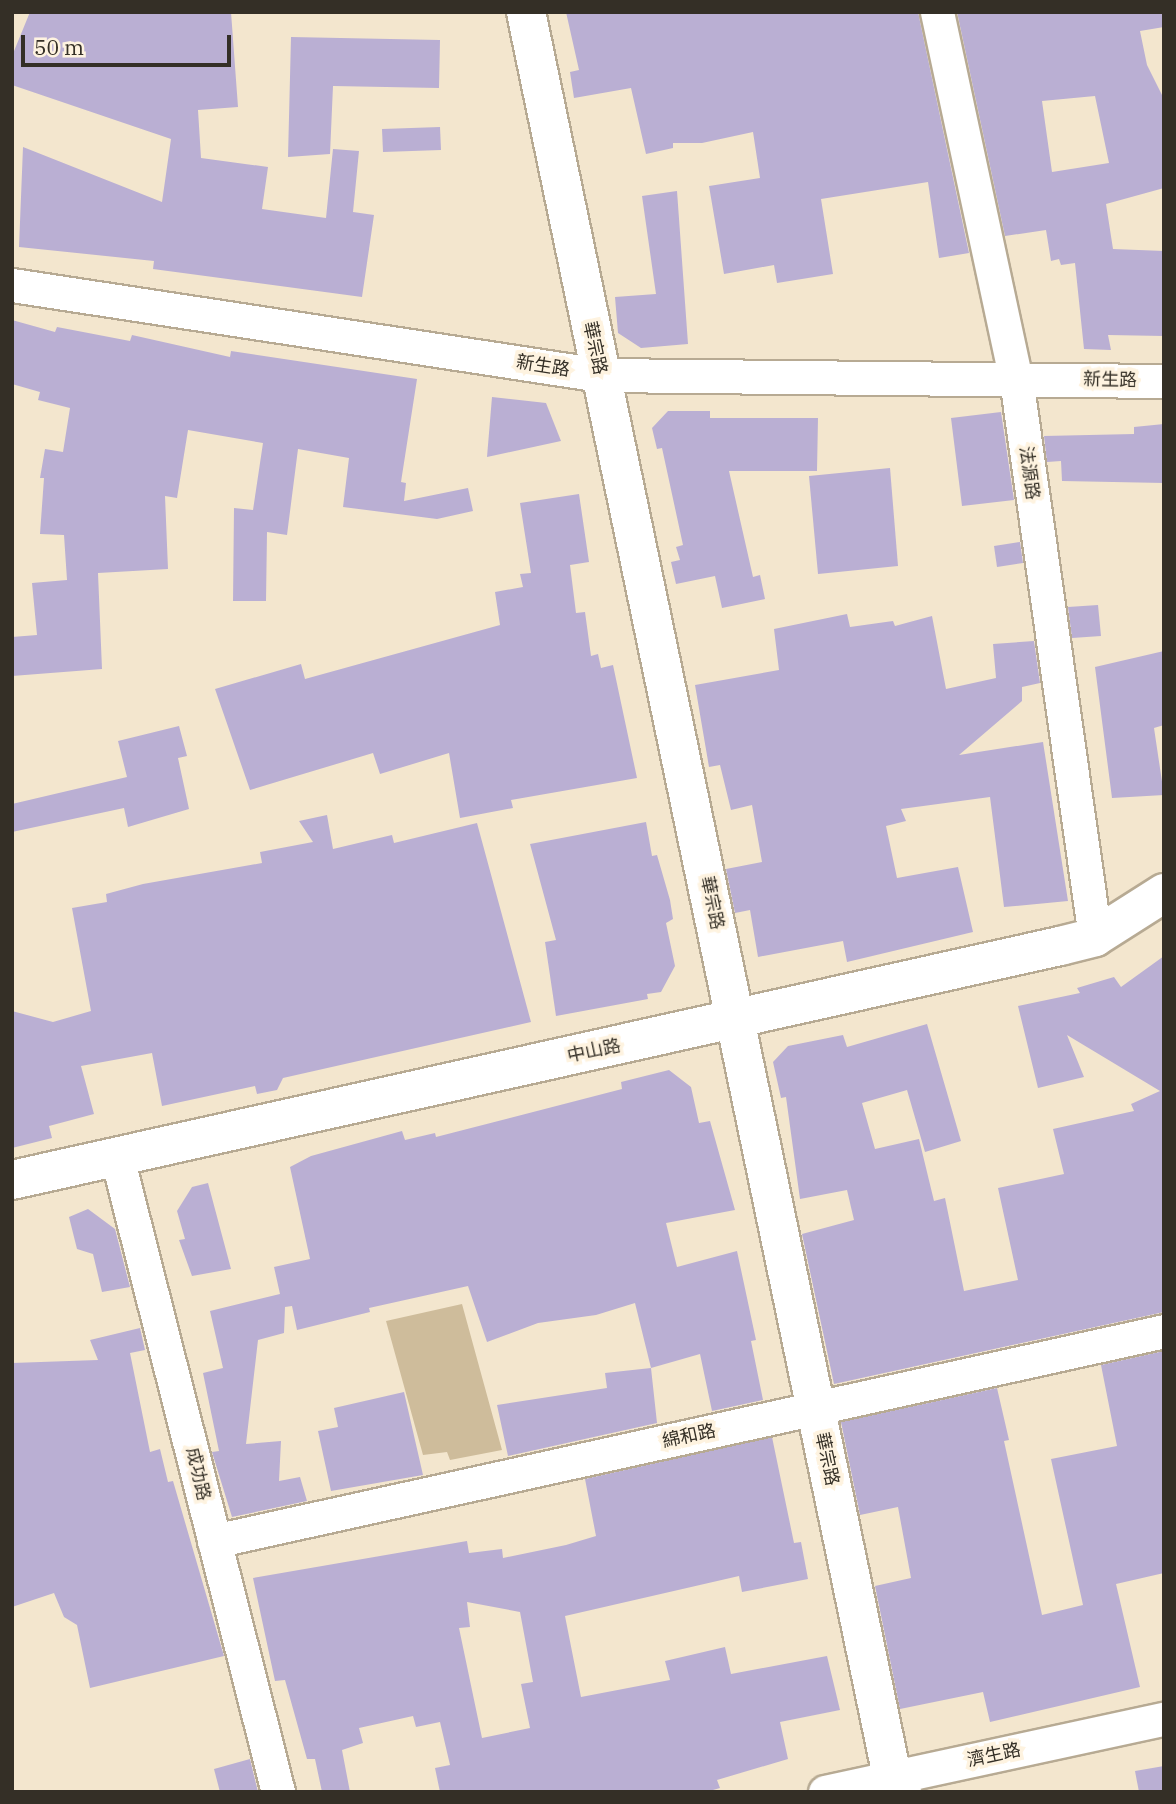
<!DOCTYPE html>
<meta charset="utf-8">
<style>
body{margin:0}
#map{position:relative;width:1176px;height:1804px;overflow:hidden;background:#f3e6ce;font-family:"IBM Plex Serif","Noto Sans TC",serif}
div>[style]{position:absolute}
.green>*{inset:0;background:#cebc9b}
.building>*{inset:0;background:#baafd3}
.roads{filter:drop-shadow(2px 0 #b7aa93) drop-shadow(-2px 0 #b7aa93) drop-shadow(0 2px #b7aa93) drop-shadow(0 -2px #b7aa93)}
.minor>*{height:33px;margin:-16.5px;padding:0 16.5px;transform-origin:16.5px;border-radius:16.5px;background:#fff}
.secondary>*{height:38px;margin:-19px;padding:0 19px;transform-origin:19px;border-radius:19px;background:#fff}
.primary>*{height:38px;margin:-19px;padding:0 19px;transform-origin:19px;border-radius:19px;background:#fff}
span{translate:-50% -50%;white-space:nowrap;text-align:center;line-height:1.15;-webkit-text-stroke:7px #fef3e0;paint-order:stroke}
.street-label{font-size:18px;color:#342f26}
.frame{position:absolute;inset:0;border:14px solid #342f26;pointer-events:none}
.scale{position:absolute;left:21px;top:35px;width:210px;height:32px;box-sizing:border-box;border:4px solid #342f26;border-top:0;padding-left:9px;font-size:21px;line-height:24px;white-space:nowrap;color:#342f26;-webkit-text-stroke:5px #fef3e0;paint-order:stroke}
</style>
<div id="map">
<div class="green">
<i style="clip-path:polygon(462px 1304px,502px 1450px,450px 1460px,447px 1452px,423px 1455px,386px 1321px)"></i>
</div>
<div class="building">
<i style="clip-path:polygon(30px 12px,231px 12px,238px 107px,198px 110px,201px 158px,268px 167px,262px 209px,326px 218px,333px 149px,359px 151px,353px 212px,374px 215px,362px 297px,153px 269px,154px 261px,19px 247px,23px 147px,162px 202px,171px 139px,12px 85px,12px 56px)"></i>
<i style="clip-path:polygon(566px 12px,918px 12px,969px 253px,939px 258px,928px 182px,821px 199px,833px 274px,777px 283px,774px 265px,724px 274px,709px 186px,760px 178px,753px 132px,702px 143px,673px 143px,673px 148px,646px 154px,631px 88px,574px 98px,570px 72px,579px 70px)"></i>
<i style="clip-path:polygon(evenodd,957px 12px,1164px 12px,1164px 27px,1140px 31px,1147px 65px,1164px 99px,1164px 188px,1106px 204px,1113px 249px,1164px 251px,1164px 336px,1108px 335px,1111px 350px,1084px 349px,1075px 263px,1061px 265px,1059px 259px,1051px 261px,1046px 230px,1005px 236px,957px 12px,1095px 96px,1109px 163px,1052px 172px,1042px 101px,1095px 96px)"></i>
<i style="clip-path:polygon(291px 37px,440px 40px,439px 88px,333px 86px,330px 154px,288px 157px)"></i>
<i style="clip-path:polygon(440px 127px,441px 150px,383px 152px,382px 129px)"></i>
<i style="clip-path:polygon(677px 191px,688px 344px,641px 348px,618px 333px,615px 297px,656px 294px,642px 196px)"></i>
<i style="clip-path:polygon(12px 320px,55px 332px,57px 327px,130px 341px,132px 335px,230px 357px,231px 351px,417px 379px,401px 482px,406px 483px,404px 501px,468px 488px,473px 511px,437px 519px,343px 507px,349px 458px,298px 449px,287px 535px,267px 532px,266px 601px,233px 601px,234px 508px,253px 510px,263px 443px,188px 430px,177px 498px,165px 496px,168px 569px,98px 573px,102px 669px,12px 676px,12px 637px,37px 635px,32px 583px,67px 580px,64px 535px,40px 534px,44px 478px,40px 478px,45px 449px,63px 452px,70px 408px,38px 400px,40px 392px,12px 384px)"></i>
<i style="clip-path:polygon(492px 397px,546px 403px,561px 441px,487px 457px)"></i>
<i style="clip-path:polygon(668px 411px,710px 411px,710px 418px,818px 418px,817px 471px,729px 471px,753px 577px,760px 575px,765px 599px,722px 608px,715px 576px,676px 584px,671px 562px,680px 560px,676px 547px,683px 545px,662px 448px,657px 449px,652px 428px)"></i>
<i style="clip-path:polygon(1001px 412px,1014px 500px,962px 506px,951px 418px)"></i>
<i style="clip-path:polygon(1164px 424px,1164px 483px,1062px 481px,1061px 461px,1047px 462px,1044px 436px,1134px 434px,1134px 427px)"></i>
<i style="clip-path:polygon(890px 468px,898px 566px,818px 574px,809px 476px)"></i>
<i style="clip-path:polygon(579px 494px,589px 562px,570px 565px,576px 613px,585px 612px,591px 656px,598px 654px,601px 668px,613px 665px,637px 778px,511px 800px,513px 808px,460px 818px,449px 753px,380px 774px,373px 753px,250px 790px,215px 689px,301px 664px,305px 679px,500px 625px,495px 592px,523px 587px,520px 574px,531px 573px,520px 503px)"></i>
<i style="clip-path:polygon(1020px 542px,1023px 563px,997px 567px,994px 546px)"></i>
<i style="clip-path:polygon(1098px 605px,1101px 636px,1072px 638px,1068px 607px)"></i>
<i style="clip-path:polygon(847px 614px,850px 627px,893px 621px,895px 626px,932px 616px,946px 689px,996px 678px,993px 644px,1034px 641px,1040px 683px,1022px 687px,1022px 701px,959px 755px,1043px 742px,1068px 901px,1004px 907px,990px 797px,901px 809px,906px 821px,886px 826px,897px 878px,958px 867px,973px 932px,847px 962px,843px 941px,758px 957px,750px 910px,735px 913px,726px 869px,762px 862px,752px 805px,731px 810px,720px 765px,709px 767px,695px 685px,779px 670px,774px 629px)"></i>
<i style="clip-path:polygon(1164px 651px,1164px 725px,1154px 728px,1164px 795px,1112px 798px,1095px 667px)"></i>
<i style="clip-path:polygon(179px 726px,187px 756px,178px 758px,189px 809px,128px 827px,124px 808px,12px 832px,12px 804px,127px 777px,118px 741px)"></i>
<i style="clip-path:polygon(327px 815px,333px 849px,392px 835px,394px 843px,477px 823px,531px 1022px,283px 1078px,277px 1090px,257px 1094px,255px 1086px,162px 1106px,152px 1053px,81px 1066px,94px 1114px,49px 1126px,52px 1138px,12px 1148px,12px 1011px,53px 1022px,91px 1011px,72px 908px,107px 902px,106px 894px,143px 884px,262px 863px,260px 852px,313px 842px,299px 821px)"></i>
<i style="clip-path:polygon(646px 822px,652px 856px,657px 855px,670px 900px,673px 919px,666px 923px,675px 966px,661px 992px,647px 994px,648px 999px,556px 1016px,545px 942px,556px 940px,530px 844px)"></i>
<i style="clip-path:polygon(1164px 956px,1164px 1312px,834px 1384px,802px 1234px,854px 1220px,847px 1190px,800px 1199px,786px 1097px,781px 1098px,773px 1062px,788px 1046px,843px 1035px,847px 1047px,927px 1024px,961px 1141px,925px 1152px,907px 1090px,862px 1103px,875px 1149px,919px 1139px,934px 1201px,945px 1198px,964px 1291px,1018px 1280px,998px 1188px,1064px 1174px,1053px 1129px,1134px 1111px,1131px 1104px,1160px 1091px,1067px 1035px,1084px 1077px,1038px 1088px,1018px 1006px,1080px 993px,1077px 988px,1114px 977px,1121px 987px)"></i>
<i style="clip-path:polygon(669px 1070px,691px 1087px,699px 1123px,710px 1121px,735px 1210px,666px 1223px,677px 1267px,737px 1251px,756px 1340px,751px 1341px,763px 1400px,712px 1411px,700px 1354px,651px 1368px,635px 1303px,596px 1315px,538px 1323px,487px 1342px,468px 1286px,369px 1308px,370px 1312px,297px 1330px,292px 1306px,285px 1307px,284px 1333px,258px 1340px,246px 1444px,281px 1441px,279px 1481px,300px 1477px,307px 1501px,232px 1517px,212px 1452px,219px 1451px,203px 1373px,223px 1368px,210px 1311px,280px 1294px,274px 1267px,310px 1259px,290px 1167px,311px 1156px,402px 1131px,405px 1140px,435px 1133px,436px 1137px,622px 1089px,621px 1082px)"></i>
<i style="clip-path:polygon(208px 1183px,231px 1269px,192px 1276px,179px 1240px,185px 1239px,177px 1211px,192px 1187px)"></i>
<i style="clip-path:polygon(88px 1209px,115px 1229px,130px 1287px,102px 1292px,93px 1254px,77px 1249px,69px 1217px)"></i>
<i style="clip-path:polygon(140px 1328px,145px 1350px,130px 1353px,150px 1452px,160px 1449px,168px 1482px,173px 1481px,224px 1656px,90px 1688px,77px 1625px,64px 1617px,54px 1593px,12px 1607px,12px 1363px,98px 1360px,90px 1340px)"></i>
<i style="clip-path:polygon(1164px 1351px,1164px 1573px,1116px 1584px,1140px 1687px,990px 1722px,983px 1692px,900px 1709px,875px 1586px,911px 1578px,898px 1507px,860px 1515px,841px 1422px,997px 1388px,1009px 1440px,1004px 1441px,1042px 1615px,1083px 1605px,1051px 1459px,1117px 1446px,1101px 1365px)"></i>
<i style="clip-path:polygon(651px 1368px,657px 1423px,508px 1456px,497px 1405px,607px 1388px,605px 1373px)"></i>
<i style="clip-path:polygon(404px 1392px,423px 1475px,331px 1491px,318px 1431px,338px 1427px,334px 1408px)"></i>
<i style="clip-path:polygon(evenodd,772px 1437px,794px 1543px,801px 1542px,808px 1579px,742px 1592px,739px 1576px,565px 1616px,581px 1697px,670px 1680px,665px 1661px,725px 1647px,731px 1674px,827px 1656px,840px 1710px,780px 1722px,788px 1759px,717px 1780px,720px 1788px,706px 1792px,440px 1792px,435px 1768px,450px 1765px,440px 1722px,416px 1727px,413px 1716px,359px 1728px,363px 1743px,342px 1750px,350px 1792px,322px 1792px,315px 1759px,307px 1759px,285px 1680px,275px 1681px,253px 1578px,467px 1541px,469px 1553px,502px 1549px,503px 1558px,566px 1545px,596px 1536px,585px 1479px,772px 1437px,467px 1602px,520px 1612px,533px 1682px,521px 1684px,530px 1728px,482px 1738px,459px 1628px,470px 1627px,467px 1602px)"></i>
<i style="clip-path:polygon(250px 1759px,258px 1792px,220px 1792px,214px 1769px)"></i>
<i style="clip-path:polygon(1164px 1766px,1164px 1792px,1139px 1792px,1135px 1771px)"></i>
</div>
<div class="roads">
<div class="minor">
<i style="left:937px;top:12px;width:375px;rotate:77.9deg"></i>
<i style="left:1016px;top:379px;width:564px;rotate:81.94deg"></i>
<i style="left:12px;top:285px;width:595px;rotate:8.7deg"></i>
<i style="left:600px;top:375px;width:564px;rotate:0.61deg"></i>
<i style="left:117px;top:1157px;width:655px;rotate:75.77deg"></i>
<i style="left:214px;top:1541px;width:973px;rotate:-12.46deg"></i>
<i style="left:825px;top:1792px;width:347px;rotate:-12.2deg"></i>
</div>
<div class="secondary">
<i style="left:12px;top:1180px;width:1074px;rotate:-12.59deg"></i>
<i style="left:1060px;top:946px;width:36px;rotate:-14deg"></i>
<i style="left:1095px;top:937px;width:82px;rotate:-32.5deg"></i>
</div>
<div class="primary">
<i style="left:526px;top:12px;width:1803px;rotate:78.28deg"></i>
<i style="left:892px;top:1777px;width:18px;rotate:56deg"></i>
</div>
</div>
<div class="street-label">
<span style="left:595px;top:348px;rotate:78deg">華宗路</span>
<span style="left:543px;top:366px;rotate:9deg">新生路</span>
<span style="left:1110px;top:380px;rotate:1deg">新生路</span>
<span style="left:1029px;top:473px;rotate:82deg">法源路</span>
<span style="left:712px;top:903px;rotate:78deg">華宗路</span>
<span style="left:594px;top:1051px;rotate:-12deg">中山路</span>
<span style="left:689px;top:1436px;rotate:-12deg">綿和路</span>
<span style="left:827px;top:1459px;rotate:78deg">華宗路</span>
<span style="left:198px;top:1474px;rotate:77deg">成功路</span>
<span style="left:994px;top:1755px;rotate:-12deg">濟生路</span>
</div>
<div class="frame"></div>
<div class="scale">50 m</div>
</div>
